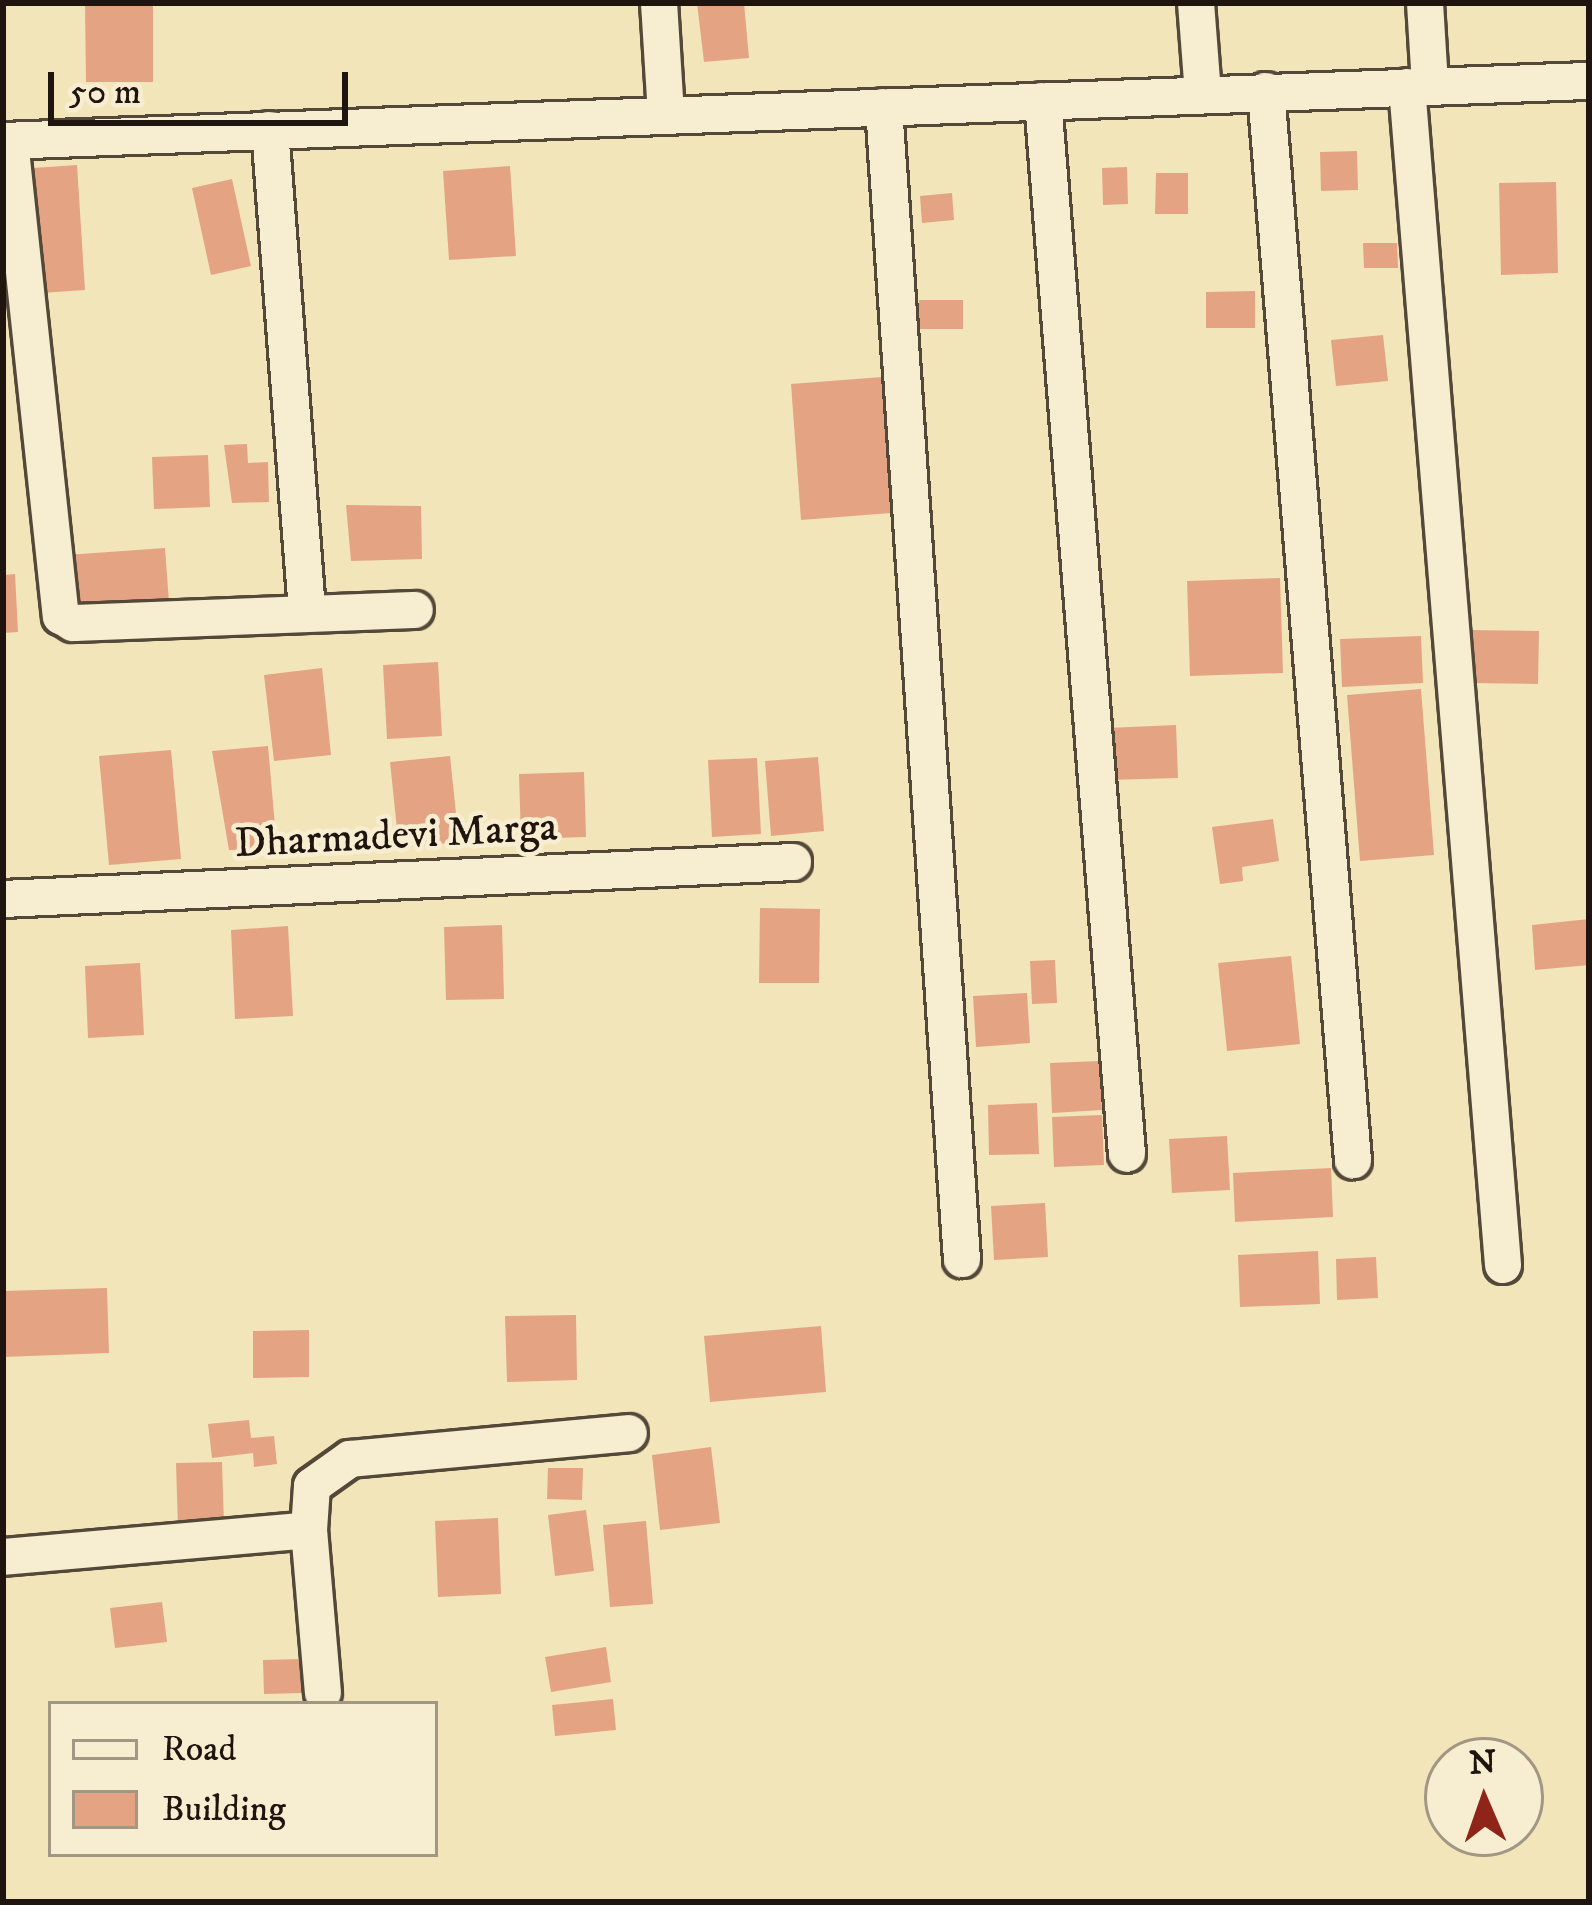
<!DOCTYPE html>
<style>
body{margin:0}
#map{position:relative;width:1592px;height:1905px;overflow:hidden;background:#f2e5b9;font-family:"IM FELL DW Pica",serif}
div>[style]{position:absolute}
.building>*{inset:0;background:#e4a484}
.roads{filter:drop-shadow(3px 0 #544939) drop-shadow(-3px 0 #544939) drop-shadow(0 3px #544939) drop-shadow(0 -3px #544939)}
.street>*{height:36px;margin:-18px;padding:0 18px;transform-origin:18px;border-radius:18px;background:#f7eed2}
span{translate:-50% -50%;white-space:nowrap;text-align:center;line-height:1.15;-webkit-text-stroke:9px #f7eed2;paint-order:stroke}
.street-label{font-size:42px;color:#20150e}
.frame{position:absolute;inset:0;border:6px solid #20150e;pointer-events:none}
.legend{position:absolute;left:48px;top:1701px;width:390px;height:156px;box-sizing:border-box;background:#f7eed2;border:3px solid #a19784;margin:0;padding:15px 21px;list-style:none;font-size:36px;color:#20150e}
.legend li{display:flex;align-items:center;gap:24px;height:60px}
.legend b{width:60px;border:3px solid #a19784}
.north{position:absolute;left:1424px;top:1737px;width:120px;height:120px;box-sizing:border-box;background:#f7eed2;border:3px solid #a19784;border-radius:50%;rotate:358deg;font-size:33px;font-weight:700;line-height:48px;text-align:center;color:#20150e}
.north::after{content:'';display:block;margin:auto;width:42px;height:54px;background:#8f2418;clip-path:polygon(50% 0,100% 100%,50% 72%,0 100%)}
.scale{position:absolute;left:48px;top:72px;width:300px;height:54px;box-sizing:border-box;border:6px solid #20150e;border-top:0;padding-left:15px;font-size:36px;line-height:42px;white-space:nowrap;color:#20150e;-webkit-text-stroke:9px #f7eed2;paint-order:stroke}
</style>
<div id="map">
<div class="building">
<i style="clip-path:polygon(85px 3px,153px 3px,153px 82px,86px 82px)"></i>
<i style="clip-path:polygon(697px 3px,744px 3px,749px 58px,704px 62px)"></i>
<i style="clip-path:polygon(1357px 151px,1358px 190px,1321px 191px,1320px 152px)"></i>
<i style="clip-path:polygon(77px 165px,85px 290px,26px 294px,19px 169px)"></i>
<i style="clip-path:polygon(510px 166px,516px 256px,449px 260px,443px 171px)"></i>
<i style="clip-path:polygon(1127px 167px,1128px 204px,1103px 205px,1102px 168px)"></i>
<i style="clip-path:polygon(1156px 173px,1188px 173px,1188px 214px,1155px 214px)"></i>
<i style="clip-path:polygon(232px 179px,251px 266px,211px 275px,192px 188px)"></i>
<i style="clip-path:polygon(1556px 182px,1558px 273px,1501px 275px,1499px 183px)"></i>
<i style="clip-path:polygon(952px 193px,954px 220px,922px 223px,920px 196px)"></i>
<i style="clip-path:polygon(1363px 243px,1397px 243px,1398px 268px,1364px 268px)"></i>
<i style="clip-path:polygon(1255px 291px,1255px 328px,1206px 328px,1206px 292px)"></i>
<i style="clip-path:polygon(919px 300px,963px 300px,963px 329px,919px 329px)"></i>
<i style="clip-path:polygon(1383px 335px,1388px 381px,1336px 386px,1331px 340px)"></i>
<i style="clip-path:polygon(882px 377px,891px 513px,801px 520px,791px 384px)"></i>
<i style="clip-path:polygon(247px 444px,248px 463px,268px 462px,269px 502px,232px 503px,224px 445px)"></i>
<i style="clip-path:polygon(208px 455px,210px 507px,154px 509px,152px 457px)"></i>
<i style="clip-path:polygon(346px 505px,421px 506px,422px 559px,351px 561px)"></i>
<i style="clip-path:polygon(165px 548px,169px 603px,70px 610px,66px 555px)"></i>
<i style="clip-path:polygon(15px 574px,18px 632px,3px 633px,3px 575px)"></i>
<i style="clip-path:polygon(1280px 578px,1283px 673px,1190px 676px,1187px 581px)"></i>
<i style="clip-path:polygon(1468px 630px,1539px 631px,1538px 684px,1468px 683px)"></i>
<i style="clip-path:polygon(1421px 636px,1423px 683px,1342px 687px,1340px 639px)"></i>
<i style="clip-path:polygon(438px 662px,442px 736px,387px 739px,383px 665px)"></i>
<i style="clip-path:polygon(322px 668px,331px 755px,274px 761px,264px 675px)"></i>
<i style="clip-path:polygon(1421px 689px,1434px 855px,1360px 861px,1347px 695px)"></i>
<i style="clip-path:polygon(1176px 725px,1178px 778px,1108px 780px,1107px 728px)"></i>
<i style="clip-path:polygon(268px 746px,277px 849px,229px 850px,212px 751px)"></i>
<i style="clip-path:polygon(171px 750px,181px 859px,109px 865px,99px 756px)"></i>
<i style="clip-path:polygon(450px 756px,459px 842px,399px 848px,390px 762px)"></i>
<i style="clip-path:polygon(818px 757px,824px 831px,771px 836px,765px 761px)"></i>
<i style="clip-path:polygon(757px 758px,761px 834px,712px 837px,708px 760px)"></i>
<i style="clip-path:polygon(584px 772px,586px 837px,521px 839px,519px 774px)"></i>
<i style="clip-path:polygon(1273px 819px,1279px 861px,1242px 867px,1243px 881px,1220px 884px,1212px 827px)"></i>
<i style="clip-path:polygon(760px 908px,820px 909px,819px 983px,759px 983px)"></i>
<i style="clip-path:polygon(1589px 919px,1589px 965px,1535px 970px,1532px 925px)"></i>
<i style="clip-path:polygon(502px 925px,504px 999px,446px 1000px,444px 927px)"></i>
<i style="clip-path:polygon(288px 926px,293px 1016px,235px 1019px,231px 930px)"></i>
<i style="clip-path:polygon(1291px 956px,1300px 1044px,1227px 1051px,1218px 963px)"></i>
<i style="clip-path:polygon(1055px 960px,1057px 1003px,1032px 1004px,1030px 961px)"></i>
<i style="clip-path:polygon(140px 963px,144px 1035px,88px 1038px,85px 966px)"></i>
<i style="clip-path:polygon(1027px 993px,1030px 1043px,976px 1047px,973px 996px)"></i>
<i style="clip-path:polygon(1100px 1061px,1102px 1110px,1052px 1113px,1050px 1063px)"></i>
<i style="clip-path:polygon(1037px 1103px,1039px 1154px,989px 1155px,988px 1105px)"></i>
<i style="clip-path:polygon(1102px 1115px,1104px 1165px,1054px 1167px,1052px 1117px)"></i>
<i style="clip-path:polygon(1227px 1136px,1230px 1190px,1172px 1193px,1169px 1139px)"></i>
<i style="clip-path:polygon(1331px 1168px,1333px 1217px,1235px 1222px,1233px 1173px)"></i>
<i style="clip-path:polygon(1045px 1203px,1048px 1257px,994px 1260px,991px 1206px)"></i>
<i style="clip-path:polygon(1318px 1251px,1320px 1304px,1240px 1307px,1238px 1255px)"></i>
<i style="clip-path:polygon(1376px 1257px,1378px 1298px,1337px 1300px,1336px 1259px)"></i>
<i style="clip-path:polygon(107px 1288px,109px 1353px,3px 1357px,3px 1291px)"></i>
<i style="clip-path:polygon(576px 1315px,577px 1380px,507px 1382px,505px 1316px)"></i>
<i style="clip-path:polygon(821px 1326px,826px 1392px,710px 1402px,704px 1336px)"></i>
<i style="clip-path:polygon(309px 1330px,309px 1377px,253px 1378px,253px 1331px)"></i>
<i style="clip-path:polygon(249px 1420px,251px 1438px,274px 1436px,277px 1464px,254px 1467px,253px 1453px,212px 1458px,208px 1424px)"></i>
<i style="clip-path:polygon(711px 1447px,720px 1523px,660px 1530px,652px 1455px)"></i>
<i style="clip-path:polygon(222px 1462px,224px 1526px,178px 1528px,176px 1463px)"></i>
<i style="clip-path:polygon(548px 1468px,583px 1468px,582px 1500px,547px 1499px)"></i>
<i style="clip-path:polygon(586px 1510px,594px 1571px,555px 1576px,548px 1515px)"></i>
<i style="clip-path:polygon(498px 1518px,501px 1594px,438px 1597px,435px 1521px)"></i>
<i style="clip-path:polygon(646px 1521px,653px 1604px,610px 1607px,603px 1525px)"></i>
<i style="clip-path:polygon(162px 1602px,167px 1642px,115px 1648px,110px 1608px)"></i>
<i style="clip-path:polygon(606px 1647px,611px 1682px,551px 1692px,545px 1657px)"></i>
<i style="clip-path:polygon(302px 1659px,302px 1693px,264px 1694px,263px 1660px)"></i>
<i style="clip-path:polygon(613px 1699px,616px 1730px,555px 1736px,552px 1705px)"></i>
</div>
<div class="roads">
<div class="street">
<i style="left:659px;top:3px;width:112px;rotate:86.4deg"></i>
<i style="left:1196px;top:3px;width:91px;rotate:85.6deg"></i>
<i style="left:1425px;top:3px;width:82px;rotate:86.5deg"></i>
<i style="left:1407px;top:87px;width:1182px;rotate:85.34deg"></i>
<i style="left:1266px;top:91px;width:1073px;rotate:85.35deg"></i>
<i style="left:1043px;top:101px;width:1056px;rotate:85.44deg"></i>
<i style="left:884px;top:107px;width:1155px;rotate:86.13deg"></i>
<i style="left:270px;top:130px;width:479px;rotate:85.6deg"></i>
<i style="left:3px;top:141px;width:1587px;rotate:-2.17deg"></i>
<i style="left:10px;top:141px;width:478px;rotate:83.9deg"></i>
<i style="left:61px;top:616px;width:14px;rotate:30deg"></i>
<i style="left:73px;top:623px;width:342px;rotate:-2.2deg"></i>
<i style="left:3px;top:899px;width:791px;rotate:-2.68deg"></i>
<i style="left:309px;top:1530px;width:163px;rotate:85.1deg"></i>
<i style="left:3px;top:1557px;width:307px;rotate:-5deg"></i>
<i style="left:309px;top:1530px;width:44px;rotate:-86.1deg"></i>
<i style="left:312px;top:1486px;width:47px;rotate:-35.4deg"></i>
<i style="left:350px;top:1459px;width:280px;rotate:-5.3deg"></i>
</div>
</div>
<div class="street-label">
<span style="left:396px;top:836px;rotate:-3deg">Dharmadevi Marga</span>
</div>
<div class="frame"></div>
<ul class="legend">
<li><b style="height:15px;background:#f7eed2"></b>Road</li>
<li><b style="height:33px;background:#e4a484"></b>Building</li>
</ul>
<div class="north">N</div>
<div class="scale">50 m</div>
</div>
